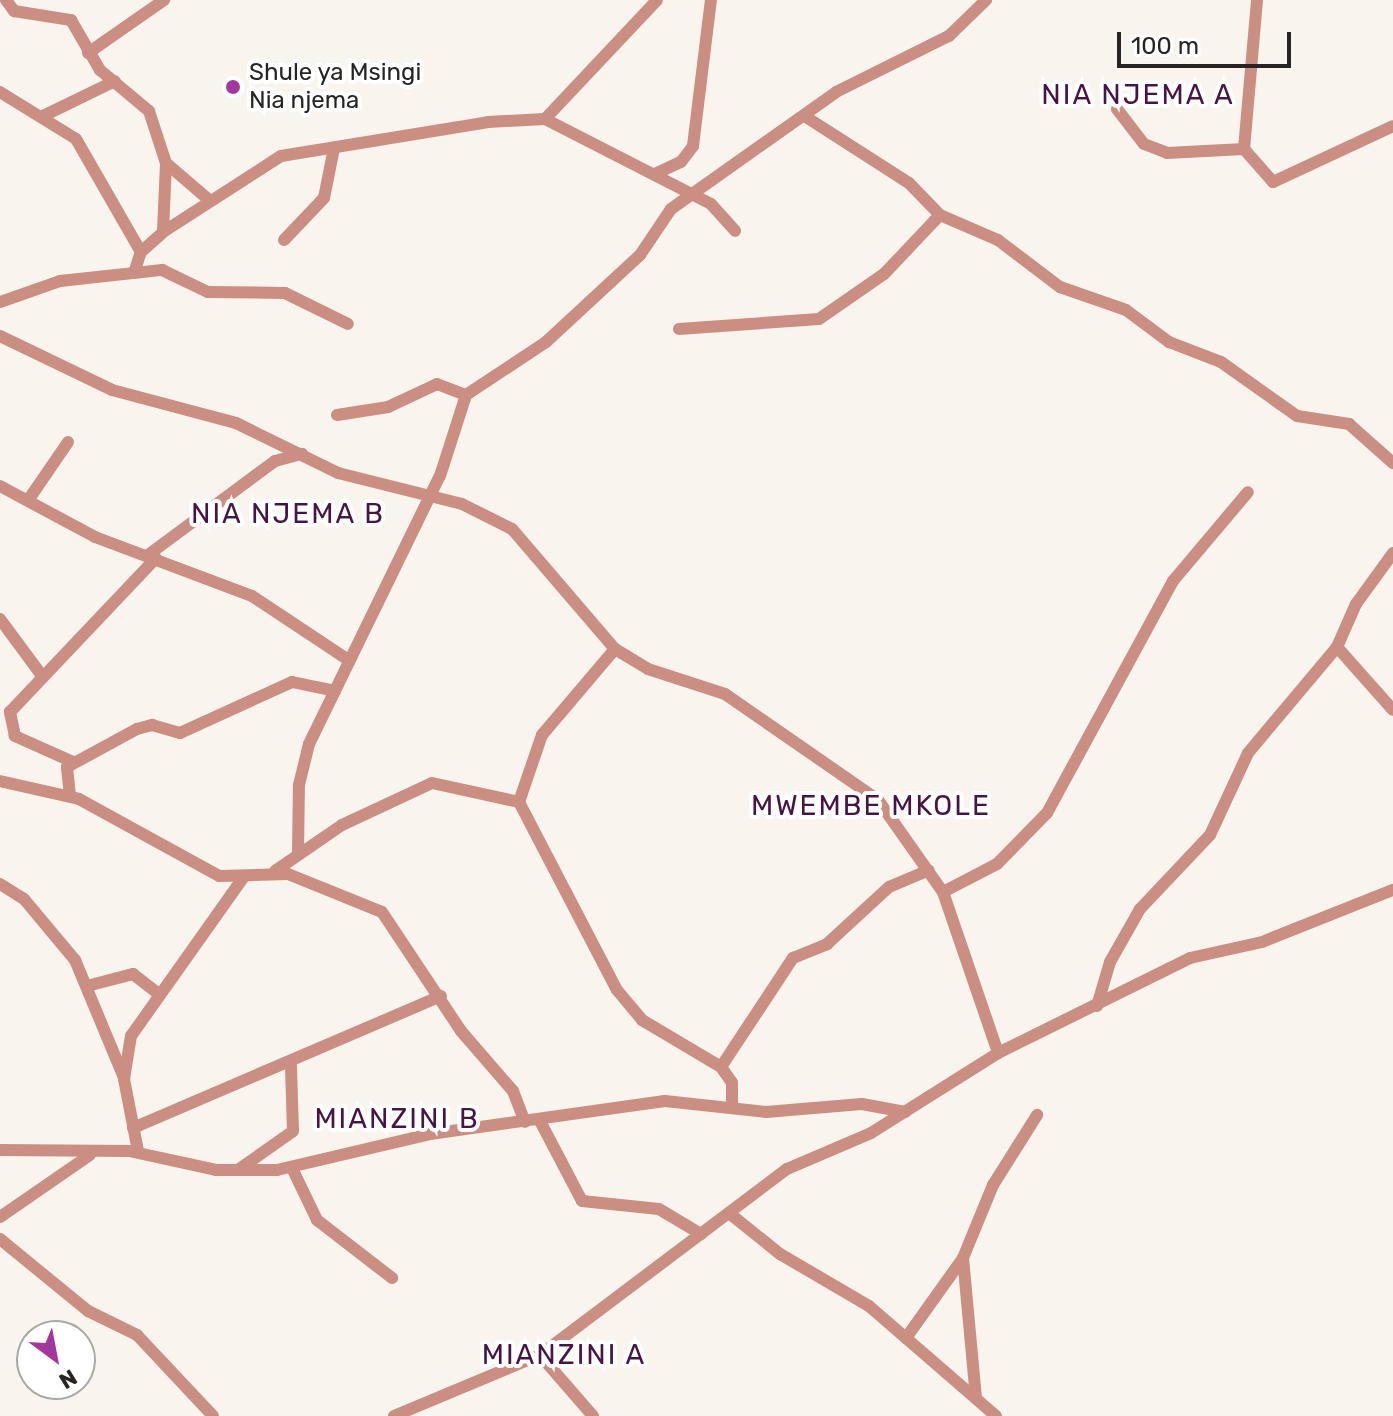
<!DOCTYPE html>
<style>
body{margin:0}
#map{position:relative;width:1393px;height:1416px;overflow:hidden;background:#f9f5ee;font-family:Rubik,sans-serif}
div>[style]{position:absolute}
.minor>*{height:12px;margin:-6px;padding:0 6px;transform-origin:6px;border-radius:6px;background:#cb8e83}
.dots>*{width:22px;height:22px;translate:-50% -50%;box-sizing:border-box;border:4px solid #fff;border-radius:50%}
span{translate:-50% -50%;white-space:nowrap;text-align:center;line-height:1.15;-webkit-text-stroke:8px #fff;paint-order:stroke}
.poi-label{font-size:24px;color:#262523}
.left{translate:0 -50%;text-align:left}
.quarter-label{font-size:28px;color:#471544;letter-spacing:2px}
.north{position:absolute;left:16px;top:1320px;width:80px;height:80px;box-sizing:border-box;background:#fff;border:2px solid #a8a8a7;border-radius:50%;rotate:148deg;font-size:22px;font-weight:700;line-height:32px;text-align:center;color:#262523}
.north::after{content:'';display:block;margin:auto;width:28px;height:36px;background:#a1399c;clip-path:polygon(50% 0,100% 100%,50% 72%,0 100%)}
.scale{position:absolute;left:1117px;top:32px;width:174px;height:36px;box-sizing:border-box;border:4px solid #262523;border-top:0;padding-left:10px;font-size:24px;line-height:28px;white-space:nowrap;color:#262523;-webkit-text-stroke:6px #fff;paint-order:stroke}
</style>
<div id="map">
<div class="minor">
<i style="left:6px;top:0;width:14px;rotate:54deg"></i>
<i style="left:14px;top:11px;width:58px;rotate:9deg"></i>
<i style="left:71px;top:20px;width:58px;rotate:59.9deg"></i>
<i style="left:100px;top:70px;width:64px;rotate:39.9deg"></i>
<i style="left:149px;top:111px;width:55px;rotate:71.9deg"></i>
<i style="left:166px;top:163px;width:69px;rotate:92.5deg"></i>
<i style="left:88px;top:53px;width:93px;rotate:-34.9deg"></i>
<i style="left:0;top:92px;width:89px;rotate:31.7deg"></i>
<i style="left:76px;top:139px;width:130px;rotate:60.1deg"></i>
<i style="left:1117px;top:109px;width:44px;rotate:52.4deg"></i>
<i style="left:1144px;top:144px;width:25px;rotate:21deg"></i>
<i style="left:1167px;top:153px;width:77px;rotate:-3deg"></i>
<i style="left:1244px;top:149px;width:44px;rotate:48.7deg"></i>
<i style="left:1273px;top:182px;width:132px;rotate:-25deg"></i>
<i style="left:41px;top:117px;width:82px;rotate:-25.9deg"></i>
<i style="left:806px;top:117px;width:122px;rotate:32.7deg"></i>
<i style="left:909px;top:183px;width:45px;rotate:45.9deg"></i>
<i style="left:940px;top:215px;width:63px;rotate:23.3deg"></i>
<i style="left:998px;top:240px;width:78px;rotate:37.2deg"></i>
<i style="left:1060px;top:287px;width:70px;rotate:19.2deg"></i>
<i style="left:1126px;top:310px;width:54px;rotate:36.7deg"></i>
<i style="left:1169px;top:342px;width:56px;rotate:21deg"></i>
<i style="left:1221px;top:362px;width:93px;rotate:35.4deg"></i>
<i style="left:1297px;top:416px;width:53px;rotate:8.7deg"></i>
<i style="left:1349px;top:424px;width:59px;rotate:41.6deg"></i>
<i style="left:545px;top:119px;width:163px;rotate:-46.7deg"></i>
<i style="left:1244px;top:149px;width:150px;rotate:-85deg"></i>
<i style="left:166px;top:163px;width:57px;rotate:40.7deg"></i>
<i style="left:657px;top:173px;width:26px;rotate:-25deg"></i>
<i style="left:681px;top:162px;width:20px;rotate:-53deg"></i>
<i style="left:693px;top:146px;width:147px;rotate:-83deg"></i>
<i style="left:284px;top:240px;width:58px;rotate:-46.4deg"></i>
<i style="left:324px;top:198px;width:51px;rotate:-78.7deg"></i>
<i style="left:134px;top:273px;width:22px;rotate:-72deg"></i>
<i style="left:141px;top:252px;width:30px;rotate:-42deg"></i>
<i style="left:163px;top:232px;width:140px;rotate:-32.8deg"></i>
<i style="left:281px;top:156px;width:210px;rotate:-9.3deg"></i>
<i style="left:488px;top:122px;width:57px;rotate:-3deg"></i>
<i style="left:545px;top:119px;width:186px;rotate:27.1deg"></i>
<i style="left:711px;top:204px;width:36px;rotate:48deg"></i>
<i style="left:0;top:302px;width:64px;rotate:-19.3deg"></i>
<i style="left:60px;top:281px;width:103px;rotate:-6.2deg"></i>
<i style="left:162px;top:270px;width:51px;rotate:25.6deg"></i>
<i style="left:208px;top:292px;width:77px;rotate:0.7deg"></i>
<i style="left:285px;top:293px;width:70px;rotate:26.2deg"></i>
<i style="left:679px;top:329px;width:140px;rotate:-4.1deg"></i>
<i style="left:819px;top:319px;width:79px;rotate:-34.7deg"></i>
<i style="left:884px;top:274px;width:81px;rotate:-46.5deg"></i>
<i style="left:0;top:336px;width:124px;rotate:25.7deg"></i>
<i style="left:112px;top:390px;width:128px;rotate:14.9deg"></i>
<i style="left:236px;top:423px;width:114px;rotate:26.1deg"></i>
<i style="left:338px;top:473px;width:128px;rotate:14deg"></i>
<i style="left:462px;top:504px;width:56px;rotate:26.6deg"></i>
<i style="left:512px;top:529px;width:158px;rotate:49.4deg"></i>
<i style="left:615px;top:649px;width:39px;rotate:31deg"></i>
<i style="left:648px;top:669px;width:81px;rotate:18deg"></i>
<i style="left:725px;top:694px;width:186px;rotate:34.7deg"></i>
<i style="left:878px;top:800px;width:113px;rotate:54.8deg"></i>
<i style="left:943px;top:892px;width:170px;rotate:71.1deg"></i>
<i style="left:337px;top:415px;width:52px;rotate:-8.9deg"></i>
<i style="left:388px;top:407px;width:54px;rotate:-25.1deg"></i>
<i style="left:437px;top:384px;width:31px;rotate:21deg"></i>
<i style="left:0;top:486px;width:108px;rotate:28.2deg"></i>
<i style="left:95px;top:537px;width:168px;rotate:20.6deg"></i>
<i style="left:252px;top:596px;width:114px;rotate:33.6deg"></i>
<i style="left:29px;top:499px;width:69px;rotate:-55.6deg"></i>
<i style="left:148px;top:555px;width:158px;rotate:-36.5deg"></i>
<i style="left:275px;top:461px;width:28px;rotate:-15deg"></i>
<i style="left:0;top:619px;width:67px;rotate:53.5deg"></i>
<i style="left:1337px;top:647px;width:84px;rotate:48.4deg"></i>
<i style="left:73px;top:762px;width:64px;rotate:-155.9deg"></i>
<i style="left:15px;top:736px;width:25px;rotate:-102deg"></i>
<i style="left:10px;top:712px;width:212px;rotate:-46.5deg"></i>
<i style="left:0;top:781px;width:81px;rotate:12.8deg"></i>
<i style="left:79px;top:799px;width:160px;rotate:28.8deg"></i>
<i style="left:219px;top:876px;width:69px;rotate:-1.7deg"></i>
<i style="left:288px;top:874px;width:101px;rotate:22deg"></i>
<i style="left:382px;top:912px;width:143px;rotate:56.4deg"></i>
<i style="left:461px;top:1031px;width:79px;rotate:49.1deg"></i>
<i style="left:513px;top:1091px;width:33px;rotate:69deg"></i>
<i style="left:70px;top:796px;width:29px;rotate:-96deg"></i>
<i style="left:67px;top:767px;width:80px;rotate:-28.5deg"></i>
<i style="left:137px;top:729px;width:16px;rotate:-15deg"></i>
<i style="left:152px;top:725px;width:29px;rotate:16deg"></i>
<i style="left:180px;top:733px;width:123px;rotate:-24.5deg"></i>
<i style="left:292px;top:682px;width:44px;rotate:11.8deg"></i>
<i style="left:519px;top:802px;width:71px;rotate:-71.1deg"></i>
<i style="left:542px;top:735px;width:113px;rotate:-49.7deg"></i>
<i style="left:298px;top:853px;width:68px;rotate:-89.2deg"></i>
<i style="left:299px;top:785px;width:42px;rotate:-76.3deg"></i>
<i style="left:309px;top:744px;width:298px;rotate:-64deg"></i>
<i style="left:440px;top:476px;width:85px;rotate:-72.2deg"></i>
<i style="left:466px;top:395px;width:96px;rotate:-33.5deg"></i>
<i style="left:546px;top:342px;width:128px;rotate:-42.8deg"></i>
<i style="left:640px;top:255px;width:55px;rotate:-56deg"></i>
<i style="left:671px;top:209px;width:202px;rotate:-35.3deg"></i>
<i style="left:836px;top:92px;width:126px;rotate:-26.4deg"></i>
<i style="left:949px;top:36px;width:52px;rotate:-44.2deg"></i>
<i style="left:275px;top:871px;width:81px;rotate:-34.5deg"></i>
<i style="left:342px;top:825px;width:99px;rotate:-25deg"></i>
<i style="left:432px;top:783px;width:89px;rotate:12.3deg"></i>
<i style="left:519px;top:802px;width:212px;rotate:62.5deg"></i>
<i style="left:617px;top:990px;width:39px;rotate:50deg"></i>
<i style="left:642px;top:1020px;width:92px;rotate:30.7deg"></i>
<i style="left:721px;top:1067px;width:19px;rotate:55deg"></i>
<i style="left:732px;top:1083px;width:25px;rotate:90deg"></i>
<i style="left:0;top:884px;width:28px;rotate:32deg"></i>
<i style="left:24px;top:899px;width:80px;rotate:50.1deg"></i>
<i style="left:75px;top:960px;width:128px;rotate:67.4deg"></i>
<i style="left:943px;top:892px;width:61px;rotate:-27.4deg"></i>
<i style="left:997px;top:864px;width:71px;rotate:-45.6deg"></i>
<i style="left:1047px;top:813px;width:264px;rotate:-61.5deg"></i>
<i style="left:1173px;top:581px;width:116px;rotate:-49.9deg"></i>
<i style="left:87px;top:986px;width:48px;rotate:-14.6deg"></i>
<i style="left:133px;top:974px;width:33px;rotate:38deg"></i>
<i style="left:1097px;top:1006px;width:46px;rotate:-73.5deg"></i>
<i style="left:1110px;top:962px;width:61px;rotate:-60.5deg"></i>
<i style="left:1140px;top:909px;width:102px;rotate:-46.6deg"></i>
<i style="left:1210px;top:835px;width:90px;rotate:-65.1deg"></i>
<i style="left:1248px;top:753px;width:138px;rotate:-50deg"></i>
<i style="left:1337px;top:647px;width:47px;rotate:-66.2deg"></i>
<i style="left:1356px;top:604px;width:63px;rotate:-54deg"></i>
<i style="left:721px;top:1067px;width:131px;rotate:-56.6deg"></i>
<i style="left:793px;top:958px;width:37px;rotate:-22deg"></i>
<i style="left:827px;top:944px;width:84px;rotate:-42.6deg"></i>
<i style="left:889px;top:887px;width:43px;rotate:-23deg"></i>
<i style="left:540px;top:1121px;width:90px;rotate:62.3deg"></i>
<i style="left:582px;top:1201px;width:77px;rotate:5.9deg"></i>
<i style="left:659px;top:1209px;width:49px;rotate:30.8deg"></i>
<i style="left:133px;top:1128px;width:335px;rotate:-23.2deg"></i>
<i style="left:0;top:1150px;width:129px;rotate:0.4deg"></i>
<i style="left:129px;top:1151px;width:89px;rotate:12.3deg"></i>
<i style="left:216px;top:1170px;width:61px"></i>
<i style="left:277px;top:1170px;width:157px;rotate:-13.2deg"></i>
<i style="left:430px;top:1134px;width:237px;rotate:-8deg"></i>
<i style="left:665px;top:1101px;width:102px;rotate:6.2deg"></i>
<i style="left:766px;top:1112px;width:96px;rotate:-4.8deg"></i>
<i style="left:862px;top:1104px;width:44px;rotate:10.5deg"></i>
<i style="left:138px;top:1151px;width:73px;rotate:-101deg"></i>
<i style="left:124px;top:1079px;width:44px;rotate:-80.8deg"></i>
<i style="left:131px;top:1036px;width:194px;rotate:-54.7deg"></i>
<i style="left:292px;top:1168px;width:58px;rotate:64.3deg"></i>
<i style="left:317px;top:1220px;width:95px;rotate:37.7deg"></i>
<i style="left:238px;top:1170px;width:67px;rotate:-35.3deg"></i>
<i style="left:293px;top:1131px;width:65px;rotate:-91.8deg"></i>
<i style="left:729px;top:1213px;width:65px;rotate:38.8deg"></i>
<i style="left:780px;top:1254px;width:103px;rotate:30.3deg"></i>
<i style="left:869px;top:1306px;width:168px;rotate:40.9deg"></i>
<i style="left:0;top:1217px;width:109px;rotate:-34.6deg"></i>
<i style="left:0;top:1239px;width:114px;rotate:39.3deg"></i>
<i style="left:88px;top:1311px;width:55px;rotate:26.1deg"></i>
<i style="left:137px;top:1335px;width:111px;rotate:46.8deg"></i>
<i style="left:963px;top:1258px;width:141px;rotate:84.7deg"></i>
<i style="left:906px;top:1338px;width:98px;rotate:-54.5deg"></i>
<i style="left:963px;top:1258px;width:79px;rotate:-67.7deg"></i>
<i style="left:993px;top:1185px;width:83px;rotate:-57.8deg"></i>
<i style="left:540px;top:1355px;width:81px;rotate:49deg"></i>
<i style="left:394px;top:1416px;width:158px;rotate:-22.7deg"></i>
<i style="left:540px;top:1355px;width:309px;rotate:-37deg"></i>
<i style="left:787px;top:1169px;width:91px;rotate:-23.2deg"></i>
<i style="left:871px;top:1133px;width:150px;rotate:-32.2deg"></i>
<i style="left:998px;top:1053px;width:214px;rotate:-26.3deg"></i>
<i style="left:1190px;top:958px;width:74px;rotate:-12.5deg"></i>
<i style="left:1262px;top:942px;width:141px;rotate:-21.7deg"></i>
</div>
<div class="dots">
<i style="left:233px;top:87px;background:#a1399c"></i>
</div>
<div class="poi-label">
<span class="left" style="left:249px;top:87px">Shule ya Msingi<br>Nia njema</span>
</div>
<div class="quarter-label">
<span style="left:1138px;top:95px">NIA NJEMA A</span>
<span style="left:288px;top:514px">NIA NJEMA B</span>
<span style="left:871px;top:806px">MWEMBE MKOLE</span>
<span style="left:397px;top:1119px">MIANZINI B</span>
<span style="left:564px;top:1355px">MIANZINI A</span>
</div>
<div class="north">N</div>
<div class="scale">100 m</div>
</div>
